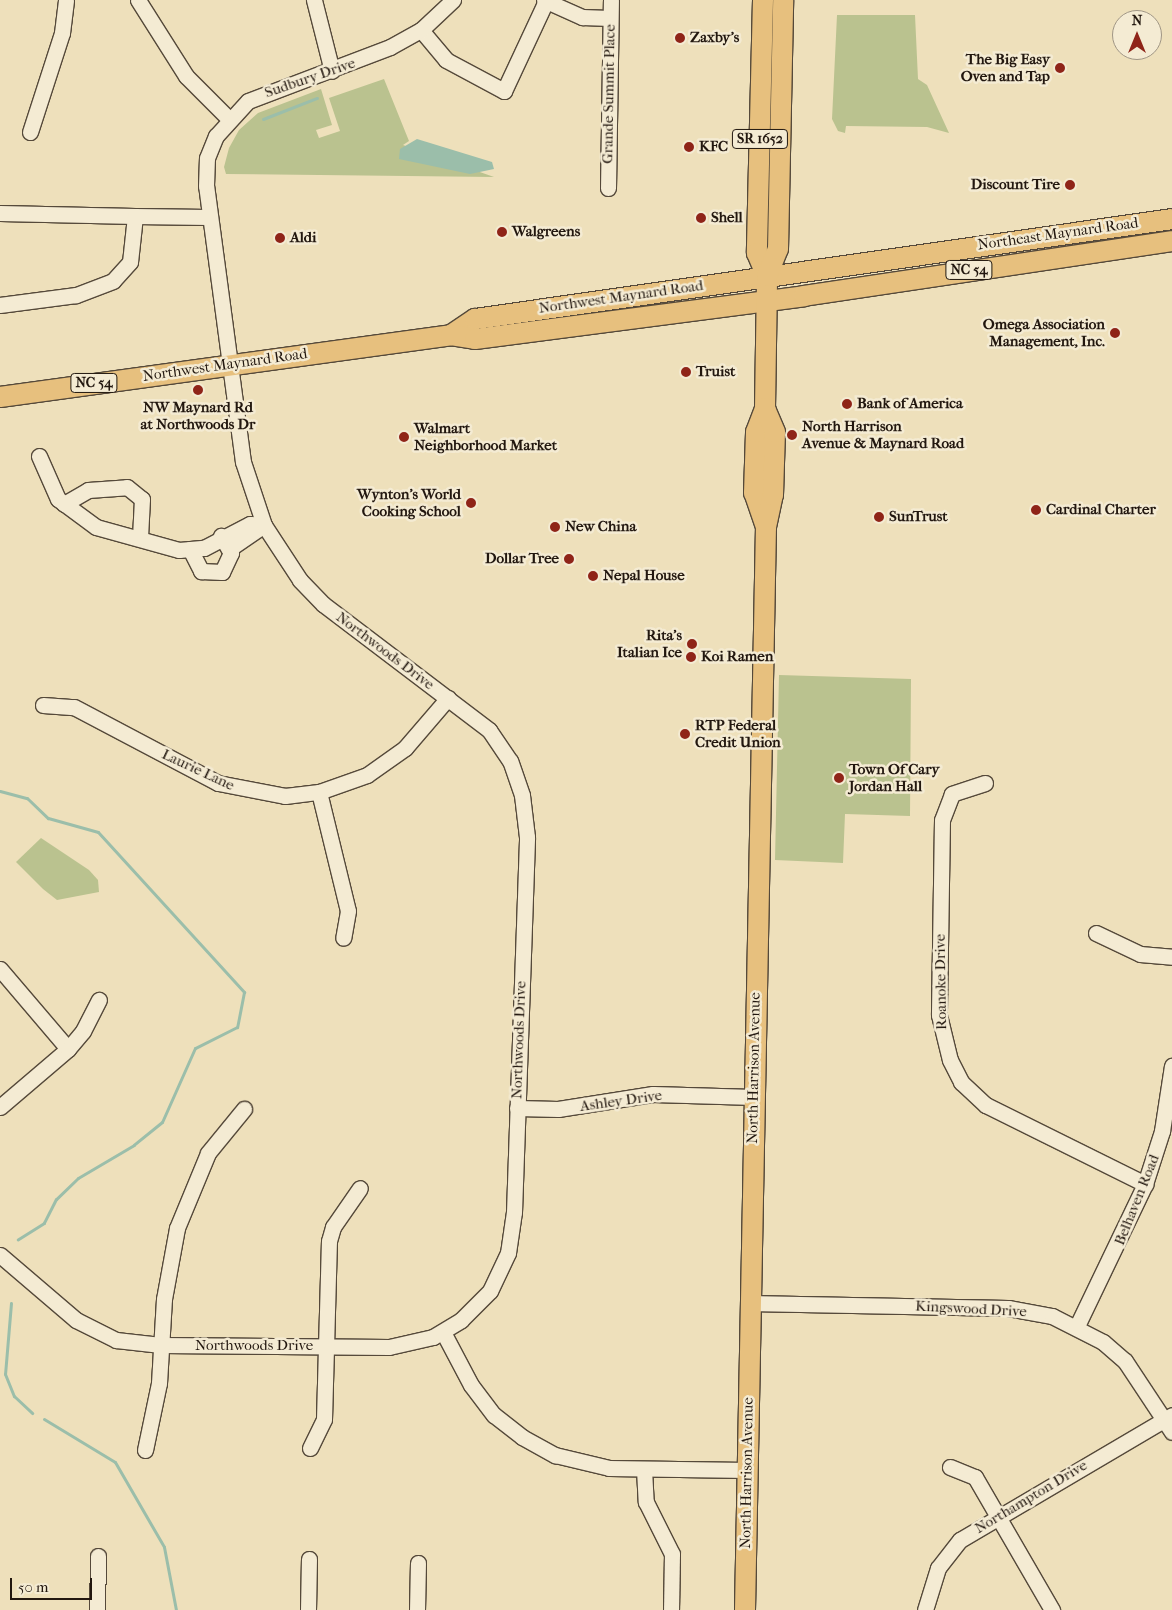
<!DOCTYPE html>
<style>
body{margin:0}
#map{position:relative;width:1172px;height:1610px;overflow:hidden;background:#eee0bb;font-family:"IM FELL French Canon",serif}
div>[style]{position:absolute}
.green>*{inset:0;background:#bac28f}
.water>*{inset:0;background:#9bbeaa}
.stream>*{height:3px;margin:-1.5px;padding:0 1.5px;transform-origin:1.5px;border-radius:1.5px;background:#9bbeaa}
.roads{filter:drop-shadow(1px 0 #55493a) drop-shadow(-1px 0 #55493a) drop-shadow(0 1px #55493a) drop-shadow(0 -1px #55493a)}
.minor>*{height:15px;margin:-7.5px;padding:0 7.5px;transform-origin:7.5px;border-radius:7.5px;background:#f4ebd3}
.major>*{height:20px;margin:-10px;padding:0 10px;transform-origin:10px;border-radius:10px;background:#e7c07e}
.dots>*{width:14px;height:14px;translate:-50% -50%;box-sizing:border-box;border:2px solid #f4ebd3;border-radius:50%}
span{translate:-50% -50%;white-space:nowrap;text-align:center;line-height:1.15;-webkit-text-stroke:5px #f4ebd3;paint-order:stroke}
.shield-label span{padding:1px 4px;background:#f4ebd3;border:1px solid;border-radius:4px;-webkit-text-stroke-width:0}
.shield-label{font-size:14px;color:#22170f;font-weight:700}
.poi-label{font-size:15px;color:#22170f;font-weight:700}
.left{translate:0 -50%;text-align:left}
.right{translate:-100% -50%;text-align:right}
.street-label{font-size:15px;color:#22170f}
.north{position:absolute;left:1112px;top:10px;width:50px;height:50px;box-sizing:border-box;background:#f4ebd3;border:1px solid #a09685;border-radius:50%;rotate:0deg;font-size:14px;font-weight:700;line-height:20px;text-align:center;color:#22170f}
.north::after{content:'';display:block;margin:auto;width:18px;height:22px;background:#8f2418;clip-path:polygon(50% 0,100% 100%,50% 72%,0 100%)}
.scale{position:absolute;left:10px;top:1578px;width:82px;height:22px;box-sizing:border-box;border:2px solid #22170f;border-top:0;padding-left:6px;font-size:15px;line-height:18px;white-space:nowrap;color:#22170f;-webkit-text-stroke:4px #f4ebd3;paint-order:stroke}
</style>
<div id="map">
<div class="green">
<i style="clip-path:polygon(837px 15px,915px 15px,918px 79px,927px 85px,949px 133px,927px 127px,846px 126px,845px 133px,838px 131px,832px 119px)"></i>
<i style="clip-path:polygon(384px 79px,409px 141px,403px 145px,494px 177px,226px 174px,224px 167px,229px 148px,239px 130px,258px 113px,321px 89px,332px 125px,316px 130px,319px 138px,340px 131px,329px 98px)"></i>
<i style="clip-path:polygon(779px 675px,911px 679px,910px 816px,845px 814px,843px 863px,775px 860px)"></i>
<i style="clip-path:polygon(41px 838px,89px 870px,98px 880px,99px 892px,57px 900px,43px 889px,16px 862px)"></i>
</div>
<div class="water">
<i style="clip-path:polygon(417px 139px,492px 162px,494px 169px,470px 174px,399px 159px,400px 149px)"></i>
</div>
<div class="stream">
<i style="left:263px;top:119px;width:58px;rotate:-21.3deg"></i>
<i style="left:0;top:791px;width:28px;rotate:15deg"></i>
<i style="left:27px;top:798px;width:29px;rotate:44deg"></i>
<i style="left:48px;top:818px;width:52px;rotate:15.6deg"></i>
<i style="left:98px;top:832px;width:217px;rotate:47.6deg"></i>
<i style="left:244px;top:992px;width:36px;rotate:101deg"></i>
<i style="left:237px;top:1027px;width:47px;rotate:153.4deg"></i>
<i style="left:195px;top:1048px;width:81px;rotate:114deg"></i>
<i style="left:162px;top:1122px;width:36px;rotate:141deg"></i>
<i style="left:134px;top:1145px;width:65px;rotate:149.5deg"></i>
<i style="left:78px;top:1178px;width:30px;rotate:136deg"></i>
<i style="left:56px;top:1199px;width:27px;rotate:117deg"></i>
<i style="left:44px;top:1223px;width:31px;rotate:148deg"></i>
<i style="left:11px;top:1303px;width:71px;rotate:94.8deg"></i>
<i style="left:5px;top:1374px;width:24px;rotate:68deg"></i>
<i style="left:14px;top:1396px;width:25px;rotate:43deg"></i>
<i style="left:44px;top:1419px;width:83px;rotate:31.2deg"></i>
<i style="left:115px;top:1462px;width:98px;rotate:60deg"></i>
<i style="left:164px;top:1547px;width:64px;rotate:79.2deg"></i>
</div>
<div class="roads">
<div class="minor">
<i style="left:138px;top:0;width:90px;rotate:57.7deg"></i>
<i style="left:186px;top:76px;width:59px;rotate:45deg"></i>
<i style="left:314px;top:0;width:73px;rotate:75.8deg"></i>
<i style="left:544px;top:0;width:42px;rotate:24.1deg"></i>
<i style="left:582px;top:17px;width:28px;rotate:2deg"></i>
<i style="left:421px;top:30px;width:39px;rotate:50deg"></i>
<i style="left:446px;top:60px;width:66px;rotate:28.1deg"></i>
<i style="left:504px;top:91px;width:99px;rotate:-65deg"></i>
<i style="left:30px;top:132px;width:104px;rotate:-72.1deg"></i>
<i style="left:62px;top:33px;width:33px;rotate:-83deg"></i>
<i style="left:608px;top:188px;width:188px;rotate:-89.1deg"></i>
<i style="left:0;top:213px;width:135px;rotate:1.3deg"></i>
<i style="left:135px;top:216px;width:46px;rotate:96.2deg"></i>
<i style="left:130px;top:262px;width:25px;rotate:132deg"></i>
<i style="left:113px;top:281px;width:40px;rotate:159deg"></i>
<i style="left:76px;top:295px;width:77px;rotate:172.5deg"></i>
<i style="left:135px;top:216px;width:73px;rotate:0.8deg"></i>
<i style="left:39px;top:456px;width:47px;rotate:66.2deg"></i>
<i style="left:58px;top:499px;width:47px;rotate:36.4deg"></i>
<i style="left:96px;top:527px;width:86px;rotate:15.5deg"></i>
<i style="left:179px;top:550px;width:25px;rotate:-5deg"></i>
<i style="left:204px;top:548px;width:52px;rotate:-27.6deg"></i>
<i style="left:250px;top:524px;width:14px;rotate:4deg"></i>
<i style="left:64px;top:504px;width:28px;rotate:-30deg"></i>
<i style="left:88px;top:490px;width:39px;rotate:-4deg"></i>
<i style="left:127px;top:487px;width:19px;rotate:39deg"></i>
<i style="left:142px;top:499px;width:39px;rotate:93deg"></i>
<i style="left:190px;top:549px;width:25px;rotate:63deg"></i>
<i style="left:201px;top:571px;width:21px;rotate:3deg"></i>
<i style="left:222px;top:572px;width:21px;rotate:-65deg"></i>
<i style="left:231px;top:553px;width:20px;rotate:-120deg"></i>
<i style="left:229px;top:549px;width:42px;rotate:-34.4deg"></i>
<i style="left:43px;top:705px;width:31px;rotate:4deg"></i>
<i style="left:74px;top:707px;width:163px;rotate:27.8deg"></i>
<i style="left:218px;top:783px;width:68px;rotate:11deg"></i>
<i style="left:285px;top:796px;width:34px;rotate:-7deg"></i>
<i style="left:319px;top:792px;width:51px;rotate:-19.5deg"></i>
<i style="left:367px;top:775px;width:47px;rotate:-35.4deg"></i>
<i style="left:405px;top:748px;width:66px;rotate:-49.3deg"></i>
<i style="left:985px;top:783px;width:35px;rotate:162deg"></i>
<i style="left:952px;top:794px;width:28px;rotate:111deg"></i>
<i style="left:942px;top:820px;width:195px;rotate:90.9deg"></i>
<i style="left:939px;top:1015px;width:46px;rotate:76.3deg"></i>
<i style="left:950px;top:1060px;width:25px;rotate:63deg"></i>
<i style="left:961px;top:1082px;width:34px;rotate:43deg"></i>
<i style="left:986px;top:1105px;width:178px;rotate:26.4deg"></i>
<i style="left:319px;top:792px;width:122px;rotate:76.3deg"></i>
<i style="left:348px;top:911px;width:27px;rotate:100deg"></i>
<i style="left:1096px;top:933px;width:49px;rotate:25.5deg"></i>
<i style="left:1140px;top:954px;width:32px;rotate:5deg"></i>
<i style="left:0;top:969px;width:105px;rotate:49.6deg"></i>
<i style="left:0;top:1107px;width:89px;rotate:-40.5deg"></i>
<i style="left:68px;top:1049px;width:23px;rotate:-50deg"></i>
<i style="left:83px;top:1031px;width:35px;rotate:-63deg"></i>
<i style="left:517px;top:1108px;width:41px;rotate:1.4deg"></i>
<i style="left:558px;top:1109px;width:96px;rotate:-9deg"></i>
<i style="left:653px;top:1094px;width:101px;rotate:1.7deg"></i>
<i style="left:0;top:1255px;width:100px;rotate:40.5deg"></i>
<i style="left:76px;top:1320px;width:45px;rotate:26.6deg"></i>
<i style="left:116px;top:1340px;width:45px;rotate:6.3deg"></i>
<i style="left:161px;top:1345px;width:228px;rotate:0.5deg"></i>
<i style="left:389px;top:1347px;width:45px;rotate:-12.8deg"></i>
<i style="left:433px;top:1337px;width:33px;rotate:-31deg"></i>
<i style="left:461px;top:1320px;width:41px;rotate:-45deg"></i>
<i style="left:490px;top:1291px;width:42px;rotate:-64.7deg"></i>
<i style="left:508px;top:1253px;width:41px;rotate:-81.7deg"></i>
<i style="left:514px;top:1212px;width:375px;rotate:-88deg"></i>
<i style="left:527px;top:837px;width:42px;rotate:-96.8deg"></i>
<i style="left:522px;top:795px;width:36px;rotate:-109deg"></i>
<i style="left:510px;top:761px;width:37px;rotate:-124deg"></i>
<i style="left:489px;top:730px;width:208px;rotate:-142.8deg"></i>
<i style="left:323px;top:604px;width:33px;rotate:-134deg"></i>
<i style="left:300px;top:580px;width:66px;rotate:-123.2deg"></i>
<i style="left:264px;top:525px;width:66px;rotate:-108.4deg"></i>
<i style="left:243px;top:462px;width:278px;rotate:-97.6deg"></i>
<i style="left:206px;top:186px;width:28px;rotate:-88deg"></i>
<i style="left:207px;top:158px;width:24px;rotate:-68deg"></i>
<i style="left:216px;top:136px;width:47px;rotate:-47.6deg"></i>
<i style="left:248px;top:101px;width:152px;rotate:-20.8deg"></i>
<i style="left:390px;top:47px;width:35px;rotate:-29deg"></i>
<i style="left:421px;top:30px;width:44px;rotate:-43.2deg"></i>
<i style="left:748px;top:1303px;width:260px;rotate:1.1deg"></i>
<i style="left:1008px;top:1308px;width:45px;rotate:10.3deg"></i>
<i style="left:1052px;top:1316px;width:57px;rotate:27deg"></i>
<i style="left:1103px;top:1342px;width:29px;rotate:41deg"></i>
<i style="left:1125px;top:1361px;width:85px;rotate:56.5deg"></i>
<i style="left:1077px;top:1326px;width:157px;rotate:-64.4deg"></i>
<i style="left:1145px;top:1184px;width:56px;rotate:-72.2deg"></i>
<i style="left:1162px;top:1131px;width:66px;rotate:-81.3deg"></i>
<i style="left:443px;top:1332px;width:60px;rotate:62.2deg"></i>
<i style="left:471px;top:1385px;width:38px;rotate:53deg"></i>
<i style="left:494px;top:1415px;width:36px;rotate:38deg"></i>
<i style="left:522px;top:1437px;width:38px;rotate:29deg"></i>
<i style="left:555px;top:1455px;width:56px;rotate:13.5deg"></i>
<i style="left:609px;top:1468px;width:139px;rotate:0.8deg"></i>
<i style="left:310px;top:1448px;width:32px;rotate:-64deg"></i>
<i style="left:324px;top:1419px;width:178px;rotate:-88.4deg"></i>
<i style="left:329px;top:1241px;width:15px;rotate:-74deg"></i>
<i style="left:333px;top:1227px;width:47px;rotate:-55.3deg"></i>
<i style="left:145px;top:1450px;width:68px;rotate:-78.2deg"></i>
<i style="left:159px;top:1383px;width:84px;rotate:-86.6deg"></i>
<i style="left:164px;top:1299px;width:72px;rotate:-79.6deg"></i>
<i style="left:177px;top:1228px;width:81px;rotate:-67.5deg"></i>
<i style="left:208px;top:1153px;width:57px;rotate:-50.7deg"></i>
<i style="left:950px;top:1467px;width:27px;rotate:22deg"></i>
<i style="left:975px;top:1477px;width:154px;rotate:59.9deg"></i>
<i style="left:644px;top:1469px;width:33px;rotate:87deg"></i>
<i style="left:646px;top:1502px;width:58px;rotate:63.4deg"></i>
<i style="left:672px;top:1554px;width:56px;rotate:91deg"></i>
<i style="left:97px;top:1610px;width:54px;rotate:-88.9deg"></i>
<i style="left:308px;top:1610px;width:51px;rotate:-88.9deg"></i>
<i style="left:417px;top:1610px;width:47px;rotate:-88.8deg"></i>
<i style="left:925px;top:1610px;width:44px;rotate:-72.8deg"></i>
<i style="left:938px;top:1568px;width:36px;rotate:-52deg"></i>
<i style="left:960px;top:1540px;width:246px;rotate:-30.5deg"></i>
</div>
<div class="major">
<i style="left:763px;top:0;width:253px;rotate:91.4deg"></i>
<i style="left:757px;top:253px;width:25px;rotate:67deg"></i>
<i style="left:451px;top:335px;width:29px;rotate:-34deg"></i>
<i style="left:475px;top:319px;width:704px;rotate:-8.16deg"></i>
<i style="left:0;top:397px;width:455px;rotate:-7.8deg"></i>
<i style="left:451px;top:335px;width:24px;rotate:9deg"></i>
<i style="left:475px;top:339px;width:332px;rotate:-7.4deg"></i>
<i style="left:804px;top:296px;width:372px;rotate:-8.5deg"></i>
<i style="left:766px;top:527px;width:36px;rotate:-109deg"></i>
<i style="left:754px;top:493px;width:61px;rotate:-88.1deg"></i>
<i style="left:756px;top:432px;width:26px;rotate:-69deg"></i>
<i style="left:765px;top:408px;width:132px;rotate:-89.1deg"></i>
<i style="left:767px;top:276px;width:29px;rotate:-68deg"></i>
<i style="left:778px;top:249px;width:249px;rotate:-88.8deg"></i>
<i style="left:745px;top:1610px;width:1083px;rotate:-88.89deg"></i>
<i style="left:766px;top:527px;width:33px;rotate:-78deg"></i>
<i style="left:773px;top:495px;width:63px;rotate:-88.2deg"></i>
<i style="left:775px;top:432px;width:26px;rotate:-113deg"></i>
</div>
</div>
<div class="dots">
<i style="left:680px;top:38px;background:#8f2418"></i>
<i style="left:1060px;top:68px;background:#8f2418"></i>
<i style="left:689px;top:147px;background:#8f2418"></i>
<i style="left:1070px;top:185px;background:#8f2418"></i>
<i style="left:701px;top:218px;background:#8f2418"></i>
<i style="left:502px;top:232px;background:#8f2418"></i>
<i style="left:280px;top:238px;background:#8f2418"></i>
<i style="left:1115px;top:333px;background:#8f2418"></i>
<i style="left:686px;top:372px;background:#8f2418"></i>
<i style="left:198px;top:390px;background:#8f2418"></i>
<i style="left:847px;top:404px;background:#8f2418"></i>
<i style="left:792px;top:435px;background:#8f2418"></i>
<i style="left:404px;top:437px;background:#8f2418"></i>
<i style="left:471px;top:503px;background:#8f2418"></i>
<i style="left:1036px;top:510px;background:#8f2418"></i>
<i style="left:879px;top:517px;background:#8f2418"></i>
<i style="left:555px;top:527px;background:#8f2418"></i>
<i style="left:569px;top:559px;background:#8f2418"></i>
<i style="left:593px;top:576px;background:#8f2418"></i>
<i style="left:692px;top:644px;background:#8f2418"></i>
<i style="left:691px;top:657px;background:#8f2418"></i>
<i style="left:685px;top:734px;background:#8f2418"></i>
<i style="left:839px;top:778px;background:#8f2418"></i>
</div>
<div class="shield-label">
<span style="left:760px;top:139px">SR 1652</span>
<span style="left:969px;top:270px">NC 54</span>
<span style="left:94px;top:383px">NC 54</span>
</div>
<div class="poi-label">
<span class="left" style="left:690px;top:38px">Zaxby's</span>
<span class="right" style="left:1050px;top:68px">The Big Easy<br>Oven and Tap</span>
<span class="left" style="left:699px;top:147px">KFC</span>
<span class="right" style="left:1060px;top:185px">Discount Tire</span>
<span class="left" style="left:711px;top:218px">Shell</span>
<span class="left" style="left:512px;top:232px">Walgreens</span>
<span class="left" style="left:290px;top:238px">Aldi</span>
<span class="right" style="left:1105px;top:333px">Omega Association<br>Management, Inc.</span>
<span class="left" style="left:696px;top:372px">Truist</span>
<span class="left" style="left:857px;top:404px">Bank of America</span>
<span style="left:198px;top:416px">NW Maynard Rd<br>at Northwoods Dr</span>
<span class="left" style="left:802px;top:435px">North Harrison<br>Avenue &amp; Maynard Road</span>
<span class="left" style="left:414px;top:437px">Walmart<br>Neighborhood Market</span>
<span class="right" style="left:461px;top:503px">Wynton's World<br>Cooking School</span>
<span class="left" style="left:1046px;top:510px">Cardinal Charter</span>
<span class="left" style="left:889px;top:517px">SunTrust</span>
<span class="left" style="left:565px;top:527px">New China</span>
<span class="right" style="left:559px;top:559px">Dollar Tree</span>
<span class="left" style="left:603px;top:576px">Nepal House</span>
<span class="right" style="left:682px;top:644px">Rita's<br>Italian Ice</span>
<span class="left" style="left:701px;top:657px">Koi Ramen</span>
<span class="left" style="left:695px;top:734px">RTP Federal<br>Credit Union</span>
<span class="left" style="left:849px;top:778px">Town Of Cary<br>Jordan Hall</span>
</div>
<div class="street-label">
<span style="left:310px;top:78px;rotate:-19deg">Sudbury Drive</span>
<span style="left:609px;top:94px;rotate:-89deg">Grande Summit Place</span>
<span style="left:1058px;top:234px;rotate:-8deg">Northeast Maynard Road</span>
<span style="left:621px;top:297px;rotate:-8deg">Northwest Maynard Road</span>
<span style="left:225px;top:365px;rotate:-8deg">Northwest Maynard Road</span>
<span style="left:385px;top:651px;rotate:37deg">Northwoods Drive</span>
<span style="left:198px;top:770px;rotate:25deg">Laurie Lane</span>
<span style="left:941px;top:982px;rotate:-91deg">Roanoke Drive</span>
<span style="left:519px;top:1040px;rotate:-88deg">Northwoods Drive</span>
<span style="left:754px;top:1068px;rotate:-89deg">North Harrison Avenue</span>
<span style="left:621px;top:1101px;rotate:-8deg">Ashley Drive</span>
<span style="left:1137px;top:1200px;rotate:-68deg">Belhaven Road</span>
<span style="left:971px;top:1309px;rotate:3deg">Kingswood Drive</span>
<span style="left:254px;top:1346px">Northwoods Drive</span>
<span style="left:747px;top:1473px;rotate:-89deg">North Harrison Avenue</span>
<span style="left:1031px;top:1497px;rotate:-31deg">Northampton Drive</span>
</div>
<div class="north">N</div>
<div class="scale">50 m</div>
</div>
